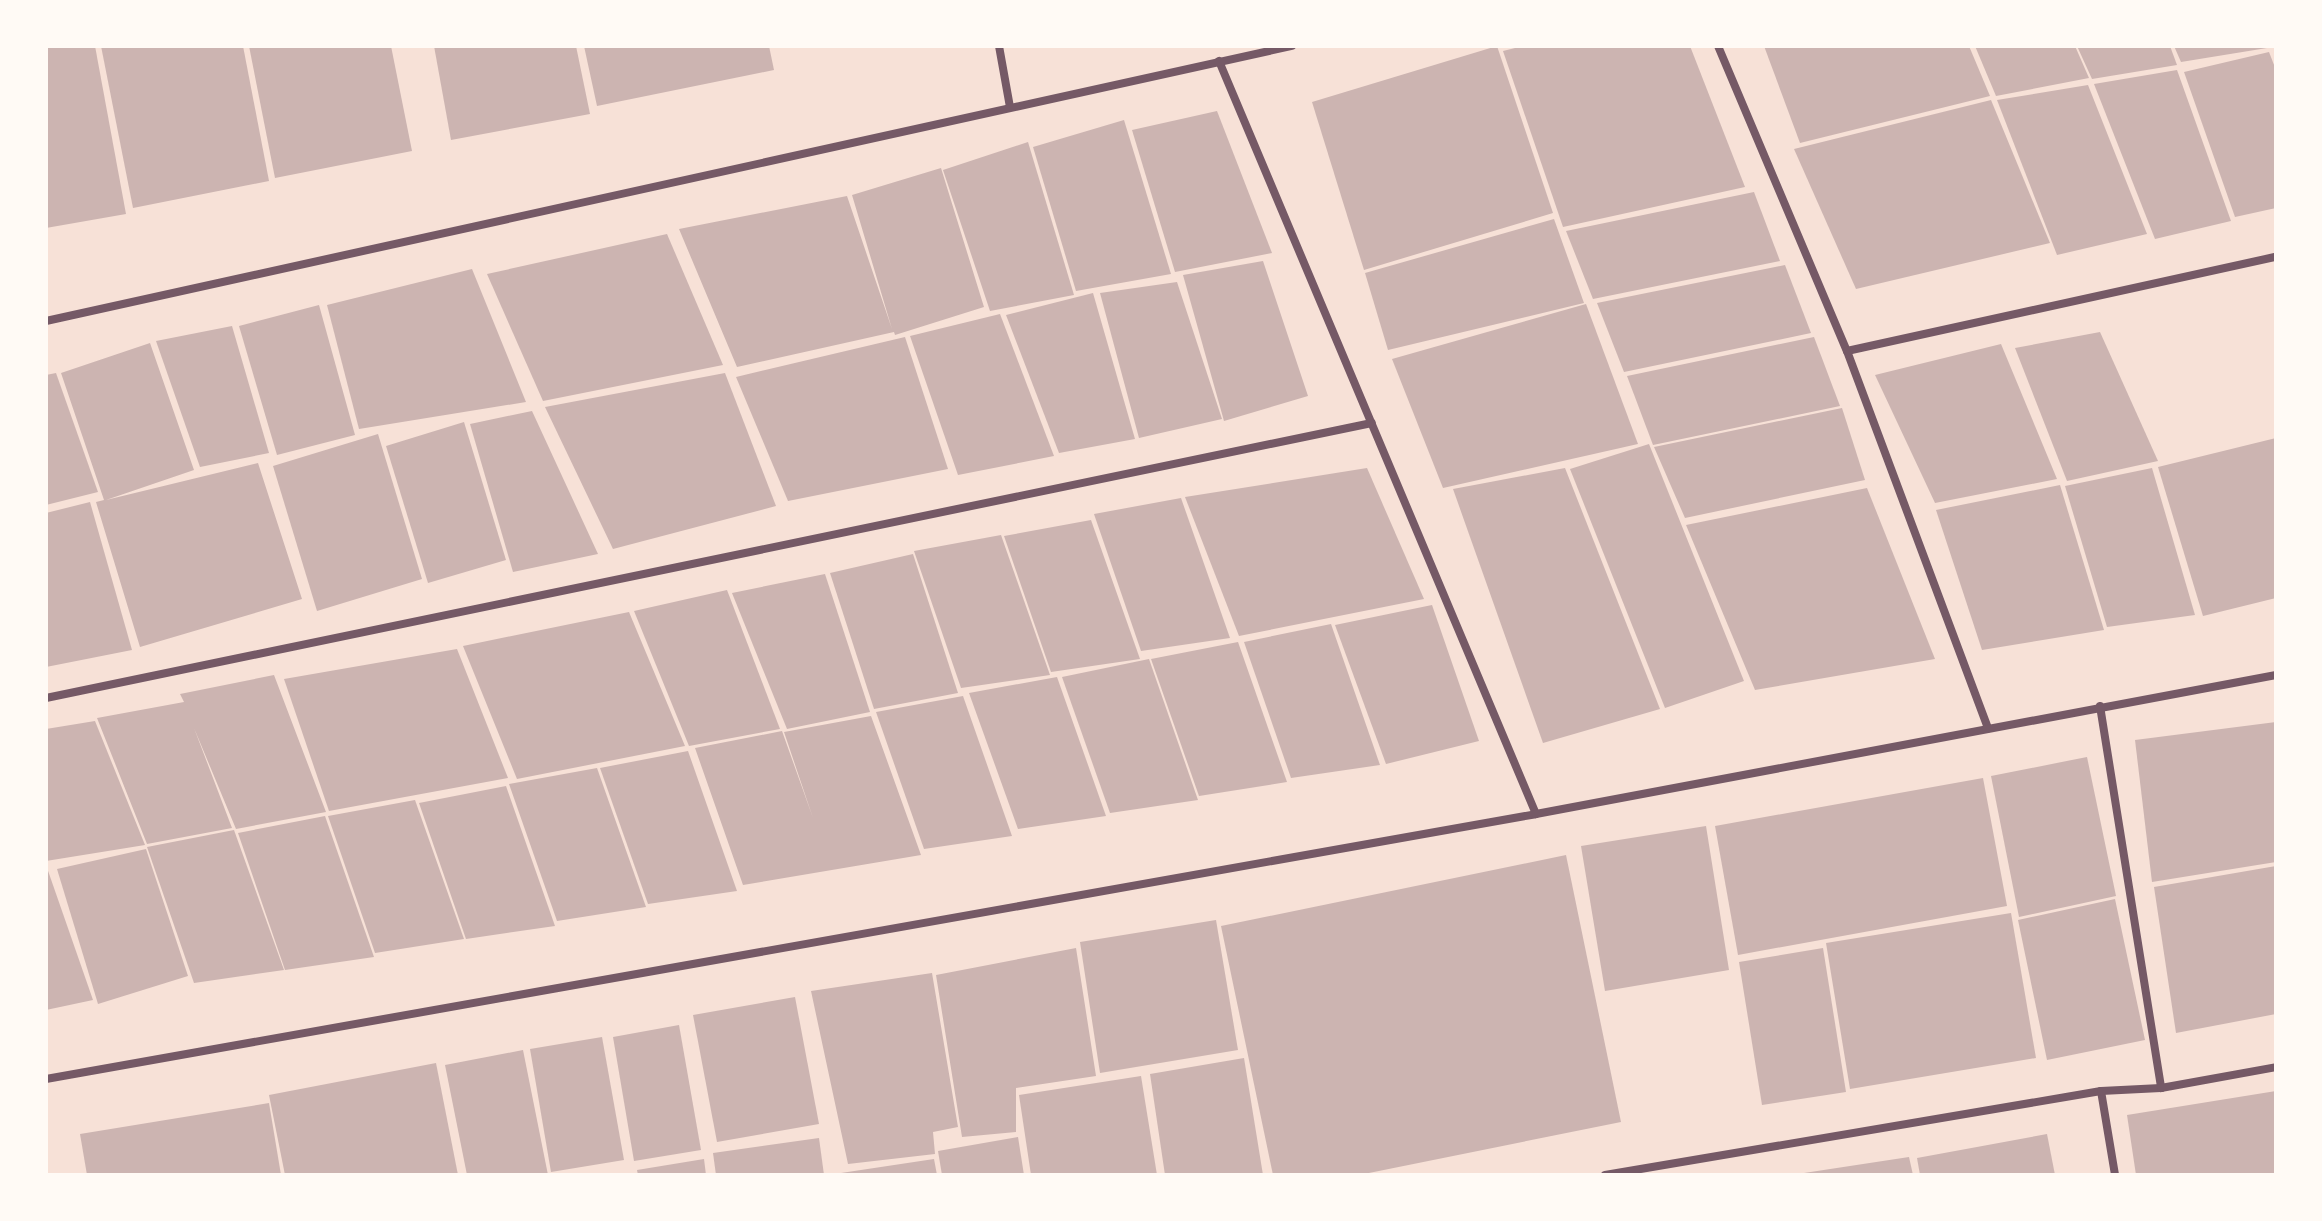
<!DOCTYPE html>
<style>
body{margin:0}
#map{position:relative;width:2322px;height:1221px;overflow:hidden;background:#f7e1d7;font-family:"IBM Plex Serif",serif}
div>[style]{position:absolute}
.building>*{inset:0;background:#ccb4b1}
.minor>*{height:8px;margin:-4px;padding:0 4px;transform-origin:4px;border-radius:4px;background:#755966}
span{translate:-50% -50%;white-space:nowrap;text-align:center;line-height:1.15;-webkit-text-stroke:8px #fffaf5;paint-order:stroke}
.frame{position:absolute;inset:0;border:48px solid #fffaf5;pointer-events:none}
</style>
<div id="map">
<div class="building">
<i style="clip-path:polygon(46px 46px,95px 46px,126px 214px,46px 228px)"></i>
<i style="clip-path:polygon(101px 46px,243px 46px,269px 181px,133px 208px)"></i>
<i style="clip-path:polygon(249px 46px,391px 46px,412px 151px,275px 178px)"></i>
<i style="clip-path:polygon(434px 46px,576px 46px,590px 114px,451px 140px)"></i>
<i style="clip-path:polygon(584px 46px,769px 46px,774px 70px,597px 106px)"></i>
<i style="clip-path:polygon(1497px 46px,1553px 213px,1364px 270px,1312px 102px)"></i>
<i style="clip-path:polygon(1523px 46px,1690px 46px,1745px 187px,1563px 227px,1503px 51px)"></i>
<i style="clip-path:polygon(1764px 46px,1969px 46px,1990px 96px,1800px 143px)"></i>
<i style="clip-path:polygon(1975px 46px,2075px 46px,2089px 78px,1996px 96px)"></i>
<i style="clip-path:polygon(2077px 46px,2170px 46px,2177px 65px,2092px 79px)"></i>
<i style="clip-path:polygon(2174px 46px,2267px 46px,2267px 48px,2181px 62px)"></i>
<i style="clip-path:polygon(2269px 52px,2276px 70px,2276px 208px,2235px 217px,2184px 72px)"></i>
<i style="clip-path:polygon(2177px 70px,2231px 221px,2155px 239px,2094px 84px)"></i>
<i style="clip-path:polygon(2088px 85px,2147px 234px,2057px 255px,1997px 100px)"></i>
<i style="clip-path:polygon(1991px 100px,2050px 243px,1856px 289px,1794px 149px)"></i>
<i style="clip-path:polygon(1217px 111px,1272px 253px,1175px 272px,1132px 130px)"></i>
<i style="clip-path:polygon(1124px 120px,1171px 274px,1076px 291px,1033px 147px)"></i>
<i style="clip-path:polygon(1028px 142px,1074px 295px,990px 311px,943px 170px)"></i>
<i style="clip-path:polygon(941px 168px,984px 307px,895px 335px,894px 332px,737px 367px,679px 229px,847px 196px,892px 329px,852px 195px)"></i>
<i style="clip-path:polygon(1754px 192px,1780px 261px,1593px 299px,1566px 231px)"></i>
<i style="clip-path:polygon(1554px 219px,1584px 303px,1388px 350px,1365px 273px)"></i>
<i style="clip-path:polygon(667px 234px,723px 365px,543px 401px,487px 274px)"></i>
<i style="clip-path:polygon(1263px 261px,1308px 396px,1224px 421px,1183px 275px)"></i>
<i style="clip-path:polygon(1785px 265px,1811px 333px,1624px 372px,1597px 303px)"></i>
<i style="clip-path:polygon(472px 269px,526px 402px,359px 429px,327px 305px)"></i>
<i style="clip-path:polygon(1177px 282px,1222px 419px,1139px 438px,1100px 293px)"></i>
<i style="clip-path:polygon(1093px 293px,1135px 439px,1059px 453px,1006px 315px)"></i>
<i style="clip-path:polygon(1586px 304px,1638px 444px,1443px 488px,1392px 359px)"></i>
<i style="clip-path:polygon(319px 305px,355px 435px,277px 455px,239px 326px)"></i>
<i style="clip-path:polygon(1000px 314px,1054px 456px,958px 475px,910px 336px)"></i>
<i style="clip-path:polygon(232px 326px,269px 453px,200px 467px,156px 341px)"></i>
<i style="clip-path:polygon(2100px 332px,2158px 461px,2067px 481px,2015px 348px)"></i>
<i style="clip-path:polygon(905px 337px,948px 469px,788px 501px,736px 377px)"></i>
<i style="clip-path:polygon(1814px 337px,1840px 406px,1653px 445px,1627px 376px)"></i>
<i style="clip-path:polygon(150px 343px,194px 470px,106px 500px,258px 463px,302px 599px,140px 647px,96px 502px,104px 500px,61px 373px)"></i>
<i style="clip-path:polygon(2001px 344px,2057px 479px,1935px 503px,1875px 375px)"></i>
<i style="clip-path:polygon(56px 373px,98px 492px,46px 505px,46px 375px)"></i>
<i style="clip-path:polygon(725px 373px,776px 506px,613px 549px,545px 407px)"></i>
<i style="clip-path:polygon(1842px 408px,1865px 480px,1685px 518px,1654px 447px)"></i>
<i style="clip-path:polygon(532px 411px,598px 554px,513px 572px,470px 424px)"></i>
<i style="clip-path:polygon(464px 422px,506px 560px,428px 583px,386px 446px)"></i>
<i style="clip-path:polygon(378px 434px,422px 579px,317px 611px,273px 466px)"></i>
<i style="clip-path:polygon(2276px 438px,2276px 598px,2203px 616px,2158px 467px)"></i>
<i style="clip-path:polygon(1649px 444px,1744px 681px,1665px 708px,1570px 469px)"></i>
<i style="clip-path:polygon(1367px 468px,1424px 599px,1239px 636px,1185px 497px)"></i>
<i style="clip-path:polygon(1565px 468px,1660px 709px,1543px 743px,1453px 489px)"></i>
<i style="clip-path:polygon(2152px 468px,2195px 615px,2107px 627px,2065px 486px)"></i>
<i style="clip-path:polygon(2060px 485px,2104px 630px,1982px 650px,1936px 510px)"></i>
<i style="clip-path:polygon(1867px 488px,1935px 659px,1755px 690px,1686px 525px)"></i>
<i style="clip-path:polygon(1181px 498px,1230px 638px,1141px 651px,1094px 514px)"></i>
<i style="clip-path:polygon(90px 502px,132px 650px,46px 667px,46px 513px)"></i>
<i style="clip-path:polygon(1091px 520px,1140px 659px,1051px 672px,1004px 536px)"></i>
<i style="clip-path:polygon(1001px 535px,1050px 675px,961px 688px,914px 551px)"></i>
<i style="clip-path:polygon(913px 554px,958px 693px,874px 709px,830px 573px)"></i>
<i style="clip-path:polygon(825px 574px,870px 712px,787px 729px,732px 593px)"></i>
<i style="clip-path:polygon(727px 590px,780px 729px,689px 746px,634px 611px)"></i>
<i style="clip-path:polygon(1432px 605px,1479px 741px,1386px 764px,1335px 625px)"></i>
<i style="clip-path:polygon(629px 612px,685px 746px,517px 779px,463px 646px)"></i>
<i style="clip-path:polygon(1331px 624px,1380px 765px,1291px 778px,1244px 642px)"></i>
<i style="clip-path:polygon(1238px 642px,1287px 782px,1199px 796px,1151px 659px)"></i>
<i style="clip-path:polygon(457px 649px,508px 778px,329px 811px,284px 679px)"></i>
<i style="clip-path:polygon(1149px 659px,1198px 800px,1110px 813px,1062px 677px)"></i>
<i style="clip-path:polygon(274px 675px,326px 812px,236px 829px,194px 728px,232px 828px,147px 844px,97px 718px,184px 702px,180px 694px)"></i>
<i style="clip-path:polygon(1057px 677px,1106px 816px,1018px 829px,969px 693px)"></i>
<i style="clip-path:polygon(963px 696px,1012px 836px,924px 849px,876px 712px)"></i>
<i style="clip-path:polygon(871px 716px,921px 855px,743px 885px,695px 748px,782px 731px,813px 818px,784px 732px)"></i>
<i style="clip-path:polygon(95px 721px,145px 845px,46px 861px,46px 729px)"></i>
<i style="clip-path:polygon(2276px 722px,2276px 862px,2152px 882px,2135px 740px)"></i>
<i style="clip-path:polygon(688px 751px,737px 891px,648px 904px,600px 768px)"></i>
<i style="clip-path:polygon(2087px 757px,2116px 896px,2019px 917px,1991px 776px)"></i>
<i style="clip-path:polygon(597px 768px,646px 907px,557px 921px,509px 784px)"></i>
<i style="clip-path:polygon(1983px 778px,2007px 906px,1738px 955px,1715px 826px)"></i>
<i style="clip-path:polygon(506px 786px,555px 926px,466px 939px,419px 803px)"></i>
<i style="clip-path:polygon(415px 800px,464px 939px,375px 953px,328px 816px)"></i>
<i style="clip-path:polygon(325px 816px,374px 957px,285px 970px,238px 833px)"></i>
<i style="clip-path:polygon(1706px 826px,1729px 970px,1605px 991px,1581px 846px)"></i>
<i style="clip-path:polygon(234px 830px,284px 970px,194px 983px,147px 847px)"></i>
<i style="clip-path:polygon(146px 849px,188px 976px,98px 1004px,57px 869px)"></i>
<i style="clip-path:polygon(1566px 855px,1621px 1122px,1359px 1175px,1273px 1175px,1221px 926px)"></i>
<i style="clip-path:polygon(46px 865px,93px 1000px,46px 1010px)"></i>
<i style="clip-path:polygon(2276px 866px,2276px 1014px,2176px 1033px,2154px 887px)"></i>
<i style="clip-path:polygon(2115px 899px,2145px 1040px,2047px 1060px,2018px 920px)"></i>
<i style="clip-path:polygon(2011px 913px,2036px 1058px,1850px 1089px,1826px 943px)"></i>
<i style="clip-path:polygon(1216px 920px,1238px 1050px,1100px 1073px,1080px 942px)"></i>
<i style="clip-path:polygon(1076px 948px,1096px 1076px,1016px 1088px,1016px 1132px,962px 1137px,936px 975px)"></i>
<i style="clip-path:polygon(1823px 948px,1846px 1092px,1762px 1105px,1739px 962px)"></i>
<i style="clip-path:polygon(932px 973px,958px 1127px,933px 1132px,935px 1154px,848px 1164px,811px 991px)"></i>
<i style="clip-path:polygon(795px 997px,819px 1124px,717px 1142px,693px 1015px)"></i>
<i style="clip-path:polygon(679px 1025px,701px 1150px,634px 1161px,613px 1037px)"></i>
<i style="clip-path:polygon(602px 1037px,624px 1160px,551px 1172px,530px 1049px)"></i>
<i style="clip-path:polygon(523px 1050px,548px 1175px,467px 1175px,445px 1065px)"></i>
<i style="clip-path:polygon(1244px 1058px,1263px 1175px,1165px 1175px,1150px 1074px)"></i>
<i style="clip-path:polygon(436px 1063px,458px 1175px,285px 1175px,269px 1095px)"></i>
<i style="clip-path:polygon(1141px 1076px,1157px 1175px,1031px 1175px,1019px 1095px)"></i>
<i style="clip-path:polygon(2276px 1091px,2276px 1175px,2136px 1175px,2127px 1115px)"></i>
<i style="clip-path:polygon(269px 1103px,281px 1175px,87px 1175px,80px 1134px)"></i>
<i style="clip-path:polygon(2047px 1134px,2055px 1175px,1920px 1175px,1917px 1158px)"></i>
<i style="clip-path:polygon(1018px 1137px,1024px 1175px,942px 1175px,938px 1151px)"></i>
<i style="clip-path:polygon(819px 1138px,824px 1175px,716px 1175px,713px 1153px)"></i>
<i style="clip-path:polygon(1909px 1157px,1913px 1175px,1804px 1175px,1804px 1173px)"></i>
<i style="clip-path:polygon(704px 1159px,706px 1175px,638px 1175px,637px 1170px)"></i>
<i style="clip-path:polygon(934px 1159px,937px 1175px,841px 1175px,841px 1173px)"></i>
</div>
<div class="minor">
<i style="left:999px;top:46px;width:62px;rotate:79.8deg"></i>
<i style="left:1718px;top:46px;width:331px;rotate:67.1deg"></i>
<i style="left:1847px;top:351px;width:403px;rotate:69.5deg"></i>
<i style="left:1219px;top:61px;width:817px;rotate:67.17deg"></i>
<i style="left:46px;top:321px;width:1276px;rotate:-12.45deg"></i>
<i style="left:1847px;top:351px;width:439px;rotate:-12.4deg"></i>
<i style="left:46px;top:698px;width:1354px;rotate:-11.72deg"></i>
<i style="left:2100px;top:706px;width:387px;rotate:80.9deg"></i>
<i style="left:46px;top:1079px;width:1513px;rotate:-10.08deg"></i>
<i style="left:1536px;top:814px;width:753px;rotate:-10.64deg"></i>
<i style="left:2101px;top:1091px;width:85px;rotate:80.5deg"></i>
<i style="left:1605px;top:1175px;width:503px;rotate:-9.61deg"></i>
<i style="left:2101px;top:1091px;width:60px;rotate:-2.9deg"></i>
<i style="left:2161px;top:1088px;width:117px;rotate:-10.3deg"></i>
</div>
<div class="frame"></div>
</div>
